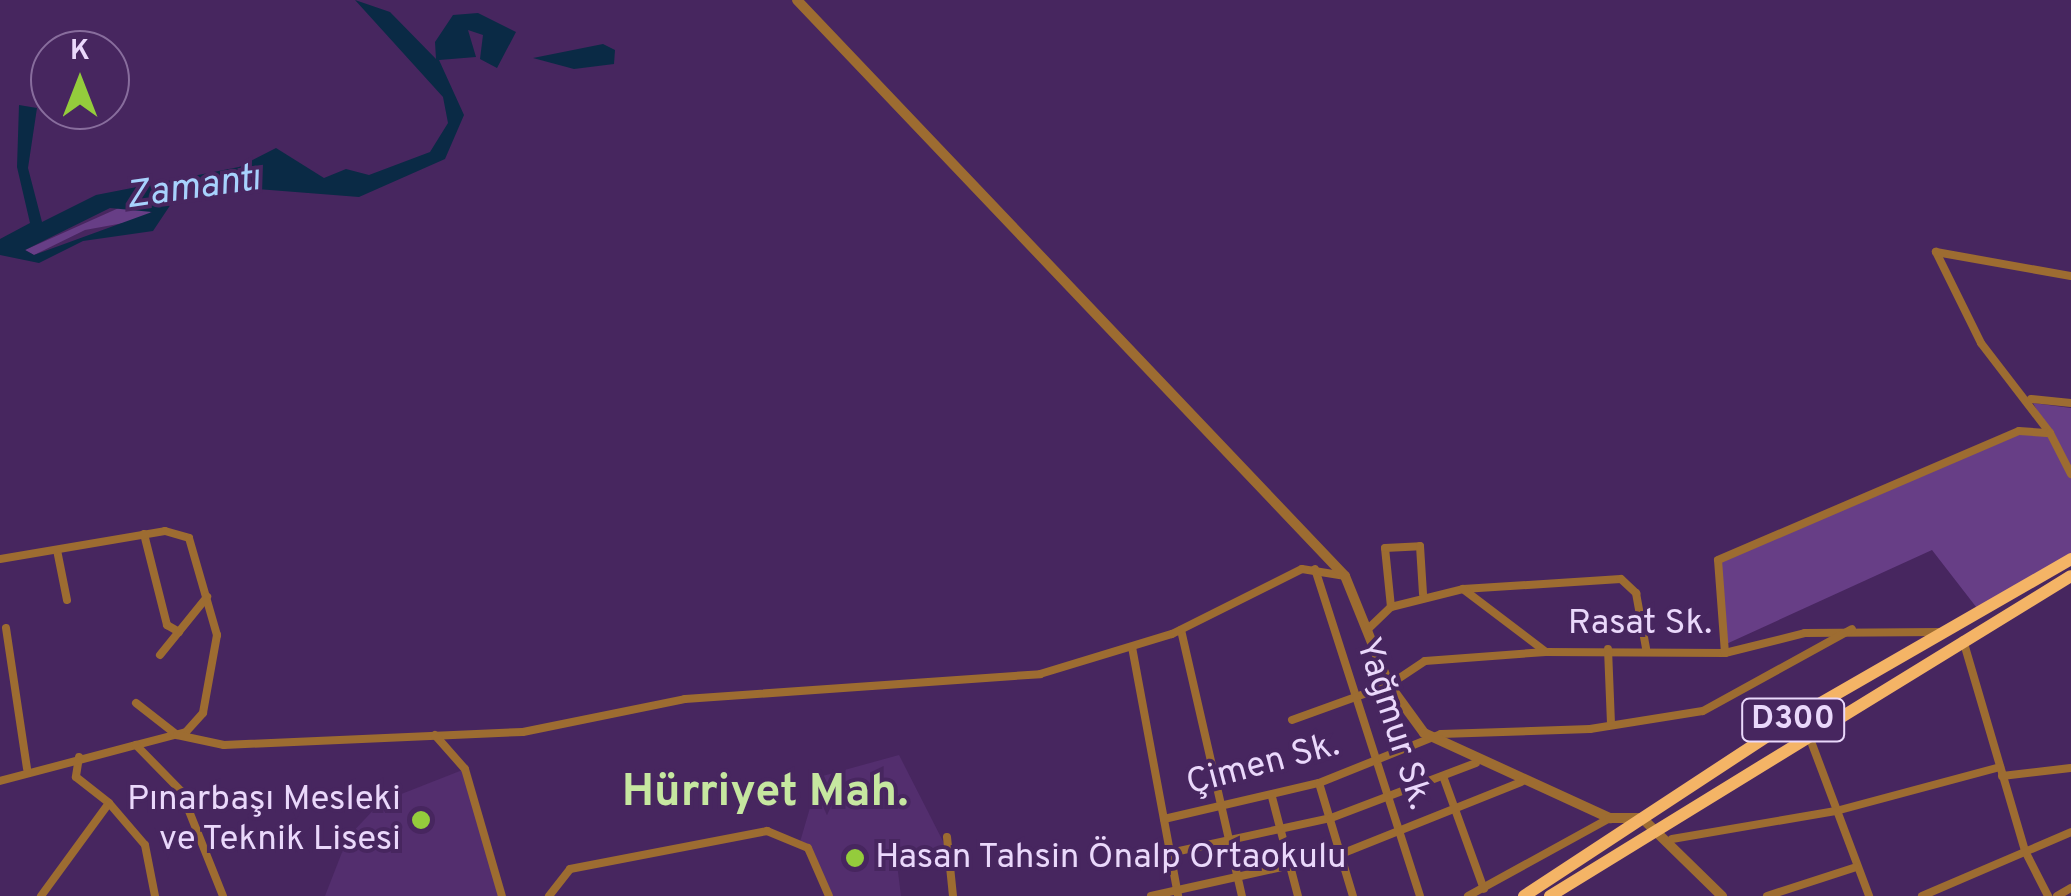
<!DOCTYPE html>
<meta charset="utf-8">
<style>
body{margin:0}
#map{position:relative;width:2071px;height:896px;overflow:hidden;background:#47265f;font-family:Overpass,sans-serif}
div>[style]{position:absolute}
.built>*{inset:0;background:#532e6e}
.green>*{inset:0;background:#673e86}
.water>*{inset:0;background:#0a2a45}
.minor>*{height:8px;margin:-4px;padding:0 4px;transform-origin:4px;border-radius:4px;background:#9d6c31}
.tertiary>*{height:10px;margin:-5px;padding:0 5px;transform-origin:5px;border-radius:5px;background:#9d6c31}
.trunk>*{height:12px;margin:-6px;padding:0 6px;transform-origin:6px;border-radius:6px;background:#f4b466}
.dots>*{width:28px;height:28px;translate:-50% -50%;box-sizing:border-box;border:5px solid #47265f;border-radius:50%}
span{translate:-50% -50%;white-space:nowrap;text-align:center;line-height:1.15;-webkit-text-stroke:8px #47265f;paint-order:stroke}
.shield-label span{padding:2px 8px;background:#47265f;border:2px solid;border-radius:8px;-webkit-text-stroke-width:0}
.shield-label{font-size:32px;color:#ead8fb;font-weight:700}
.street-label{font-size:35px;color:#ead8fb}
.poi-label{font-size:35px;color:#ead8fb}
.right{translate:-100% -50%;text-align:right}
.left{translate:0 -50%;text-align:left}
.water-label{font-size:38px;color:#a7d2fd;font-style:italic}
.district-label{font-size:45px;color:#c6e7a0;font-weight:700}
.north{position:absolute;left:30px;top:30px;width:100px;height:100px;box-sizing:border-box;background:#47265f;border:2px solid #886d9d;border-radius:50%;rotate:0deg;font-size:28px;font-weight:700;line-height:40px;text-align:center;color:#ead8fb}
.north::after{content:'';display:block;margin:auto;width:35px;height:45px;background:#94cc3c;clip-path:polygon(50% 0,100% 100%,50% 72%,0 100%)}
</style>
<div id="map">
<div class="built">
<i style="clip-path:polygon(899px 755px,949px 853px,896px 856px,901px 896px,829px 896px,800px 842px,819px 777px)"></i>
<i style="clip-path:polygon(465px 769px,502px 896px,325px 896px,348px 837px,381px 802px)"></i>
</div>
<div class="green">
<i style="clip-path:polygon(121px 207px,150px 209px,151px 218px,85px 230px,34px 255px,25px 250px)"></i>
<i style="clip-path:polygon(2033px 403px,2071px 408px,2071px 559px,1980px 612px,1932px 550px,1724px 645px,1718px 560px,2022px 430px,2049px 432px)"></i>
</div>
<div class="water">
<i style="clip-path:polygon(evenodd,355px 0,390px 12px,436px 59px,435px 42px,453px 15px,478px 13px,516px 32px,497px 68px,480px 59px,483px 35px,468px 30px,476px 57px,439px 60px,464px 115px,445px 159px,359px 197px,231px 187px,173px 201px,153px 231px,83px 241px,39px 263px,0 255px,0 239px,30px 223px,17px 167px,19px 105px,37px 108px,28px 168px,42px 222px,96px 195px,239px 167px,276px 148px,324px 178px,346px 169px,369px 175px,430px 152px,448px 123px,443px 97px,355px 0,110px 208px,152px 212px,34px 255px,25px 250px,110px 208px)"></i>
<i style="clip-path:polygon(603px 44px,615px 50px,614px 64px,574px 69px,533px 58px)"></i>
</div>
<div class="minor">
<i style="left:2031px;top:399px;width:40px;rotate:5.7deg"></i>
<i style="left:2050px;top:433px;width:113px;rotate:-127.5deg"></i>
<i style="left:1981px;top:343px;width:102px;rotate:-116.3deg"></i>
<i style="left:1936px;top:252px;width:137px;rotate:10.1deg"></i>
<i style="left:144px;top:534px;width:94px;rotate:75.8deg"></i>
<i style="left:167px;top:625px;width:14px;rotate:30deg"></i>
<i style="left:57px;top:550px;width:51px;rotate:78.7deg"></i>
<i style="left:0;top:559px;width:167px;rotate:-9.6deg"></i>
<i style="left:165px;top:531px;width:25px;rotate:16deg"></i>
<i style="left:189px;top:538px;width:101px;rotate:73.9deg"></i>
<i style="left:217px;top:635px;width:79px;rotate:100.2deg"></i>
<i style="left:203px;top:713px;width:25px;rotate:132deg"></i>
<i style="left:186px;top:732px;width:52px;rotate:165.4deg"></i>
<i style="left:1315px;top:569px;width:343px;rotate:72.2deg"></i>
<i style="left:1463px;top:589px;width:158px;rotate:-3.6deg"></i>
<i style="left:1621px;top:579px;width:21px;rotate:43deg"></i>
<i style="left:1636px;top:593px;width:56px;rotate:79.7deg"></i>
<i style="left:1391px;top:607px;width:59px;rotate:-95.8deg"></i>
<i style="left:1385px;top:548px;width:35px;rotate:-3deg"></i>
<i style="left:1420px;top:546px;width:48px;rotate:86.4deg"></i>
<i style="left:6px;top:628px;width:142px;rotate:81.5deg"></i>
<i style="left:1368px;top:629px;width:32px;rotate:-44deg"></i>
<i style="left:1391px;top:607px;width:74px;rotate:-14deg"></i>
<i style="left:1463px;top:589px;width:104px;rotate:37.2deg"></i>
<i style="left:1546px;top:652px;width:179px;rotate:0.3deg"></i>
<i style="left:1725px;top:653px;width:82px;rotate:-14deg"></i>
<i style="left:1805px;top:633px;width:135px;rotate:-0.4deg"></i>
<i style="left:1181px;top:630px;width:273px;rotate:77.1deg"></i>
<i style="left:1963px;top:640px;width:220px;rotate:73.6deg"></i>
<i style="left:2025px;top:851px;width:51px;rotate:62.9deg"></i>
<i style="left:1132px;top:647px;width:253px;rotate:79.5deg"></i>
<i style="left:1608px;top:649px;width:76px;rotate:87.7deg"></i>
<i style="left:1725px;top:653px;width:93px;rotate:-94.3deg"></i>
<i style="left:1718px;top:560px;width:327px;rotate:-23.2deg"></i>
<i style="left:2019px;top:431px;width:31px;rotate:4deg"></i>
<i style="left:2050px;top:433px;width:46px;rotate:62.9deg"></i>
<i style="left:160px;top:655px;width:75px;rotate:-51deg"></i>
<i style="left:136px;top:703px;width:52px;rotate:38deg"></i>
<i style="left:177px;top:735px;width:48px;rotate:12deg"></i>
<i style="left:224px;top:745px;width:299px;rotate:-2.5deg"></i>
<i style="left:523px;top:732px;width:165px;rotate:-11.5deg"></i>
<i style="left:685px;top:699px;width:356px;rotate:-4deg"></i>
<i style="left:1040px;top:674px;width:138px;rotate:-16.9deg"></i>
<i style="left:1172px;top:634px;width:145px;rotate:-26.6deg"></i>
<i style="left:1302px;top:569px;width:44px;rotate:9.2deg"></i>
<i style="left:1292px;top:720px;width:103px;rotate:-19.8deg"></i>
<i style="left:1389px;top:685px;width:43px;rotate:-33.7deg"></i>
<i style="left:1425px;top:661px;width:121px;rotate:-4.3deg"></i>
<i style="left:435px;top:735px;width:45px;rotate:48.6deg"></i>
<i style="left:465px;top:769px;width:132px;rotate:73.8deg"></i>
<i style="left:1809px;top:736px;width:171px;rotate:69.4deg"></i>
<i style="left:79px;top:757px;width:20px;rotate:99deg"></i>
<i style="left:76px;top:777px;width:42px;rotate:38.2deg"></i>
<i style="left:1443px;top:776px;width:120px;rotate:70.1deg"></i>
<i style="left:2002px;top:776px;width:69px;rotate:-6.6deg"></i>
<i style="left:0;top:781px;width:141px;rotate:-14.8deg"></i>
<i style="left:136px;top:745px;width:64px;rotate:45.6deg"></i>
<i style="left:181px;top:791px;width:113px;rotate:68.2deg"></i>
<i style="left:1319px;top:783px;width:118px;rotate:73.3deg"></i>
<i style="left:1272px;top:797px;width:102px;rotate:75.3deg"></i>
<i style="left:1164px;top:819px;width:159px;rotate:-13.1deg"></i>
<i style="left:1319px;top:783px;width:131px;rotate:-21.9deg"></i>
<i style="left:1441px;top:734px;width:149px;rotate:-1.9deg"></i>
<i style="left:1590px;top:729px;width:114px;rotate:-9.1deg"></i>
<i style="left:1703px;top:711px;width:170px;rotate:-28.8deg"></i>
<i style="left:947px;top:837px;width:59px;rotate:84.2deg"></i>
<i style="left:1672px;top:839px;width:166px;rotate:-9.7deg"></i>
<i style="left:1836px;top:811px;width:170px;rotate:-15deg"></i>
<i style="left:1170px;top:853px;width:165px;rotate:-12.3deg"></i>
<i style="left:1331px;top:818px;width:155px;rotate:-20.8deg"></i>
<i style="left:41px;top:896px;width:115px;rotate:-53.8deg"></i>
<i style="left:109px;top:803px;width:55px;rotate:49.4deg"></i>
<i style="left:145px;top:845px;width:52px;rotate:78.9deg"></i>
<i style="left:549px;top:896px;width:34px;rotate:-52deg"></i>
<i style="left:570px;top:869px;width:201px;rotate:-10.9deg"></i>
<i style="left:767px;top:831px;width:44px;rotate:22.5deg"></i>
<i style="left:808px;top:848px;width:52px;rotate:66.4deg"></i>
<i style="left:1151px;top:896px;width:195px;rotate:-12.5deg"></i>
<i style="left:1341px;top:854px;width:194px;rotate:-21.8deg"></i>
<i style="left:1468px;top:896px;width:162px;rotate:-28.8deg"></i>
<i style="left:1767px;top:896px;width:94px;rotate:-18deg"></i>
<i style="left:1922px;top:896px;width:162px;rotate:-23.2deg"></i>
<i style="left:2057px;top:896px;width:16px;rotate:-30deg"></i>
</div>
<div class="tertiary">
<i style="left:797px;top:0;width:795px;rotate:46.43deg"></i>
<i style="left:1345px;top:576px;width:118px;rotate:68deg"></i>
<i style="left:1389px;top:685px;width:59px;rotate:53.9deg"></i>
<i style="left:1424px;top:733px;width:205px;rotate:24.6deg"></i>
<i style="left:1610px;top:818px;width:32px"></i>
<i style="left:1642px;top:818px;width:112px;rotate:44.3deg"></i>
</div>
<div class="trunk">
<i style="left:1524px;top:896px;width:330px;rotate:-33.3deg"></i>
<i style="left:1800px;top:715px;width:313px;rotate:-29.9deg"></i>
<i style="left:1550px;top:896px;width:611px;rotate:-31.56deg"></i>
</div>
<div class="dots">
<i style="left:421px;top:820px;background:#94cc3c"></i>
<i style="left:855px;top:858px;background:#94cc3c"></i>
</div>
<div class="shield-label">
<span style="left:1793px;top:720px">D300</span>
</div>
<div class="street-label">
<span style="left:1640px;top:624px">Rasat Sk.</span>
<span style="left:1393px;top:724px;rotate:72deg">Yağmur Sk.</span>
<span style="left:1263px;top:765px;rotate:-15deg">Çimen Sk.</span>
</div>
<div class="poi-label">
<span class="right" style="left:401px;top:820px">Pınarbaşı Mesleki<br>ve Teknik Lisesi</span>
<span class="left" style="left:875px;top:858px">Hasan Tahsin Önalp Ortaokulu</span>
</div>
<div class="water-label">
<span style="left:193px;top:189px;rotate:-8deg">Zamantı</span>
</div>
<div class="district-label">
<span style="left:765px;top:794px">Hürriyet Mah.</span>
</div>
<div class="north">K</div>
</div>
